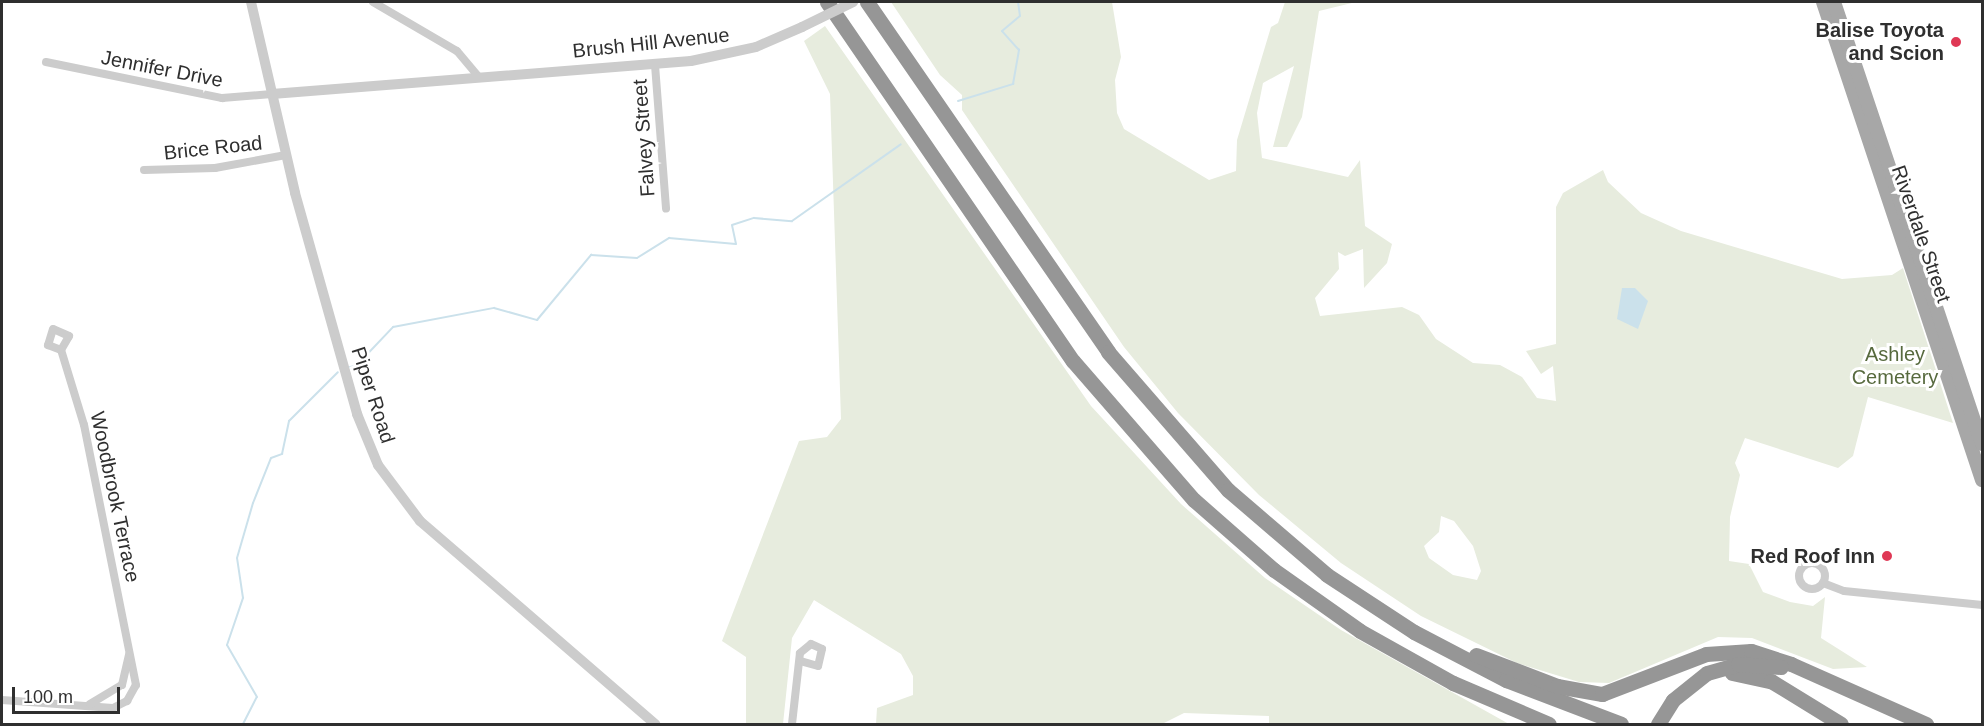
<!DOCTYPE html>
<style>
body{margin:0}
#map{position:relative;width:1984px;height:726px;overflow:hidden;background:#fff;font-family:Helvetica,sans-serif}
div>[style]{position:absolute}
.green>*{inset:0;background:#e7ecde}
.water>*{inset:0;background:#cbe1eb}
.stream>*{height:2px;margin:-1px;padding:0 1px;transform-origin:1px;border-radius:1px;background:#cbe1eb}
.minor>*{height:8px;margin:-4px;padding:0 4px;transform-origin:4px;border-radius:4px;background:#ccc}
.minor>.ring{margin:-4px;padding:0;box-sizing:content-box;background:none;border:8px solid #ccc;border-radius:50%}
.tertiary>*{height:10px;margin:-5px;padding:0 5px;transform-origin:5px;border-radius:5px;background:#ccc}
.primary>*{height:14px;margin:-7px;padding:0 7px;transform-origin:7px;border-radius:7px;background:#a7a7a7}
.motorway>*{height:15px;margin:-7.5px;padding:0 7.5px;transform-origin:7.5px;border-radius:7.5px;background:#969696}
.tertiary-bridge>*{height:10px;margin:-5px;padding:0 5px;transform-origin:5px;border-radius:5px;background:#ccc}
.dots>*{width:16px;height:16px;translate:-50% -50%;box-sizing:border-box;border:3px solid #fff;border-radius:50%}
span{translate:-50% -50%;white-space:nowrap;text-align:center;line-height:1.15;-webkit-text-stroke:6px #fff;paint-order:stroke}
.poi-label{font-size:20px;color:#2f2f2f;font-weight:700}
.right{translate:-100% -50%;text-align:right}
.street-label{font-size:20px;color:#2f2f2f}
.park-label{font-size:20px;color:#576a3e}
.frame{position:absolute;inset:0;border:3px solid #2f2f2f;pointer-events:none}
.scale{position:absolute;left:12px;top:687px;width:108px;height:27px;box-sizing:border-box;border:3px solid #2f2f2f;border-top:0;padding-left:8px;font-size:18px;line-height:21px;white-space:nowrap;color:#2f2f2f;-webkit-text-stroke:4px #fff;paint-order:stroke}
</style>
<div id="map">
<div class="green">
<i style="clip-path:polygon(evenodd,891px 2px,1112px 2px,1121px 57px,1115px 80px,1117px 113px,1124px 129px,1209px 180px,1236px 171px,1237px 140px,1271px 27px,1278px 23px,1285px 2px,1356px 2px,1319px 11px,1302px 117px,1287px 147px,1273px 147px,1294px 66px,1263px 83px,1257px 113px,1262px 158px,1348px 177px,1360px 160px,1365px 226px,1392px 244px,1387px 263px,1364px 288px,1363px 249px,1345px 256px,1338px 252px,1339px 269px,1315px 298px,1320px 316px,1402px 307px,1419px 315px,1436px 339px,1473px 363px,1500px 365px,1522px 377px,1537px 398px,1556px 401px,1553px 366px,1541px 374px,1526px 351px,1556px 344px,1556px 207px,1563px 193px,1603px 170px,1608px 182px,1641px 213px,1681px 231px,1842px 279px,1892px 275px,1903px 268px,1953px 423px,1868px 397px,1853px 456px,1838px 468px,1745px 438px,1735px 463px,1740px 475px,1730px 517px,1729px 561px,1749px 564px,1763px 592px,1790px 602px,1813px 606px,1825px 597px,1821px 638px,1867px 667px,1833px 669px,1752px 638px,1718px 637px,1609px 683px,1579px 682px,1517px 663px,1421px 616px,1341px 563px,1259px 495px,1178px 413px,1124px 347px,962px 110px,962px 95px,940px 75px,891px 2px,1441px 516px,1454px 521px,1473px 546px,1481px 571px,1477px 580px,1453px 575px,1429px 558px,1424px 546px,1439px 532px,1441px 516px)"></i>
<i style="clip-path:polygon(825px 26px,1091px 406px,1181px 504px,1265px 578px,1341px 630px,1509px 724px,1269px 724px,1269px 716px,1184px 713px,1162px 724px,876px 724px,877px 708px,913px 695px,913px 676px,901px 654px,814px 600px,792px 638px,783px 724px,746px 724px,746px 657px,722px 641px,799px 441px,827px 437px,841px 419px,830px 94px,804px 41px)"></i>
</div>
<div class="water">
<i style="clip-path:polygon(1622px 288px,1635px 288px,1648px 301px,1638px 329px,1617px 319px)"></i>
</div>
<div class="stream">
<i style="left:958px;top:101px;width:58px;rotate:-17.2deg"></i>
<i style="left:1013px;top:84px;width:35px;rotate:-80deg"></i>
<i style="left:1019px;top:50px;width:25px;rotate:-132deg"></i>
<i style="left:1002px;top:31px;width:23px;rotate:-40deg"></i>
<i style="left:1020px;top:16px;width:14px;rotate:-98deg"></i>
<i style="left:350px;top:367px;width:6px;rotate:-9deg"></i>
<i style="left:356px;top:366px;width:54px;rotate:-46.5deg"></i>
<i style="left:393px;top:327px;width:103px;rotate:-10.7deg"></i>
<i style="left:494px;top:308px;width:45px;rotate:15.6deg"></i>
<i style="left:537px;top:320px;width:85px;rotate:-50.3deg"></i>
<i style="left:591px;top:255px;width:46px;rotate:3.7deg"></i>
<i style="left:637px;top:258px;width:38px;rotate:-32deg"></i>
<i style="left:669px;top:238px;width:67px;rotate:5.1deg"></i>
<i style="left:736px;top:244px;width:19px;rotate:-102deg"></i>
<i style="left:732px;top:225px;width:23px;rotate:-18deg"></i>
<i style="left:754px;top:218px;width:38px;rotate:5deg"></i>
<i style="left:792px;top:221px;width:133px;rotate:-35.2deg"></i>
<i style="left:243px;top:724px;width:30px;rotate:-63deg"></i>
<i style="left:257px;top:697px;width:60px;rotate:-120deg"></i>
<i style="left:227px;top:645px;width:50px;rotate:-71.2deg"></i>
<i style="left:243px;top:598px;width:40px;rotate:-98.5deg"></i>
<i style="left:237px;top:558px;width:57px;rotate:-73.8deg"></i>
<i style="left:253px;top:503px;width:48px;rotate:-68.2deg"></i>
<i style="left:271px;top:458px;width:12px;rotate:-20deg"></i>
<i style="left:282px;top:454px;width:34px;rotate:-78deg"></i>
<i style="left:289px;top:421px;width:69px;rotate:-45deg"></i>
</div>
<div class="minor">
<i style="left:373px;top:2px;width:97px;rotate:30.3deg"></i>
<i style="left:457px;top:51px;width:33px;rotate:50deg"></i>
<i style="left:46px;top:62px;width:180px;rotate:11.6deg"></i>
<i style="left:222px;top:98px;width:50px;rotate:-4.6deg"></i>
<i style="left:655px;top:65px;width:144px;rotate:85.6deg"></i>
<i style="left:144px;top:170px;width:71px;rotate:-1.6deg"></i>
<i style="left:215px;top:168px;width:72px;rotate:-10.4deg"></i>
<i class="ring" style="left:1799px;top:563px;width:18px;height:18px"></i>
<i style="left:1823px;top:583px;width:22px;rotate:21deg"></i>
<i style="left:1844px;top:591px;width:139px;rotate:5.8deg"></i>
<i style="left:2px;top:700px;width:111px;rotate:4.1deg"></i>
<i style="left:113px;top:708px;width:16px;rotate:-27deg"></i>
<i style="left:127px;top:701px;width:18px;rotate:-61deg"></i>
<i style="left:136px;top:685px;width:265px;rotate:-101.3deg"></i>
<i style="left:84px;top:425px;width:78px;rotate:-107deg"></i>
<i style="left:61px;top:350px;width:16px;rotate:-60deg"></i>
<i style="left:69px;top:336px;width:17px;rotate:-156deg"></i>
<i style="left:53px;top:329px;width:17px;rotate:107deg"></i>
<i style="left:48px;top:345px;width:14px;rotate:21deg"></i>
<i style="left:90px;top:704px;width:37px;rotate:-31deg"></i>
<i style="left:122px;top:685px;width:31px;rotate:-77deg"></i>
<i style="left:792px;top:724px;width:71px;rotate:-83.6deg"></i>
<i style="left:800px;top:653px;width:14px;rotate:-39deg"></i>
<i style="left:811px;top:644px;width:12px;rotate:24deg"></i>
<i style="left:822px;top:649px;width:17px;rotate:103deg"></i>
<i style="left:818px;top:666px;width:18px;rotate:-164deg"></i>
</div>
<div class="tertiary">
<i style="left:251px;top:2px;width:196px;rotate:77deg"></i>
<i style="left:295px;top:193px;width:230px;rotate:74.3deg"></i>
<i style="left:357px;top:414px;width:55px;rotate:67.6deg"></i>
<i style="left:378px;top:465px;width:70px;rotate:53.1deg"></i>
<i style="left:420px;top:521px;width:311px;rotate:40.8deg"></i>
<i style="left:272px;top:94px;width:420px;rotate:-4.5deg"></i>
<i style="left:691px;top:61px;width:66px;rotate:-12.2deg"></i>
<i style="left:756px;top:47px;width:50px;rotate:-23.5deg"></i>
</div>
<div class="primary">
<i style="left:1823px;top:2px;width:504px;rotate:71.6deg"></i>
<i style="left:1834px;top:2px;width:466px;rotate:71.5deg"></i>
</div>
<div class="motorway">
<i style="left:827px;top:2px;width:435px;rotate:55.6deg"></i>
<i style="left:1073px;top:361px;width:184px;rotate:49deg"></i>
<i style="left:1194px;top:500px;width:106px;rotate:41.2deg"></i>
<i style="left:1274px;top:570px;width:105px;rotate:35.3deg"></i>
<i style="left:1360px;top:631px;width:107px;rotate:29.2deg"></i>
<i style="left:1453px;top:683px;width:104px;rotate:23.1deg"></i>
<i style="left:867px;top:2px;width:425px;rotate:55.4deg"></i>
<i style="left:1108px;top:352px;width:183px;rotate:49deg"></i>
<i style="left:1228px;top:490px;width:130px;rotate:40.6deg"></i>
<i style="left:1327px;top:575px;width:104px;rotate:33.2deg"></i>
<i style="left:1414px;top:632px;width:104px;rotate:27.6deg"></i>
<i style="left:1506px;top:680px;width:123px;rotate:20.9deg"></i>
<i style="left:1476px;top:655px;width:87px;rotate:20.9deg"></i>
<i style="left:1557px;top:686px;width:46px;rotate:10.1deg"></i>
<i style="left:1602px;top:694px;width:111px;rotate:-21deg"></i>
<i style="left:1706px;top:654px;width:45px;rotate:-3.8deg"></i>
<i style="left:1751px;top:651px;width:42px;rotate:18deg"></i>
<i style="left:1791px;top:664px;width:148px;rotate:24deg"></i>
<i style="left:1732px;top:673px;width:40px;rotate:12deg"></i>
<i style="left:1771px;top:681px;width:82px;rotate:31.6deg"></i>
<i style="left:1658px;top:724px;width:28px;rotate:-58deg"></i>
<i style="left:1673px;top:700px;width:43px;rotate:-38.5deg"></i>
<i style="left:1707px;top:673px;width:32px;rotate:-16deg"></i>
<i style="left:1738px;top:664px;width:43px;rotate:4deg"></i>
</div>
<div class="tertiary-bridge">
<i style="left:802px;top:27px;width:57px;rotate:-26.1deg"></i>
</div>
<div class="dots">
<i style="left:1956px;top:42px;background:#df3855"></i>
<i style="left:1887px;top:556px;background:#df3855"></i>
</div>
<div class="poi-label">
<span class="right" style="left:1944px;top:42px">Balise Toyota<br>and Scion</span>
<span class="right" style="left:1875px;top:556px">Red Roof Inn</span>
</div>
<div class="street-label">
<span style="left:651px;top:43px;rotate:-6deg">Brush Hill Avenue</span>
<span style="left:162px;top:69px;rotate:11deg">Jennifer Drive</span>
<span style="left:644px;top:138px;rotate:-94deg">Falvey Street</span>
<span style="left:213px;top:148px;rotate:-6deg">Brice Road</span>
<span style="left:1921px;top:234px;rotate:71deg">Riverdale Street</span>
<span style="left:373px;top:395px;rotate:72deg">Piper Road</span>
<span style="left:115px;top:497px;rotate:78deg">Woodbrook Terrace</span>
</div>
<div class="park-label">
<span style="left:1895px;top:366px">Ashley<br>Cemetery</span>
</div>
<div class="frame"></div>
<div class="scale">100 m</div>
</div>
